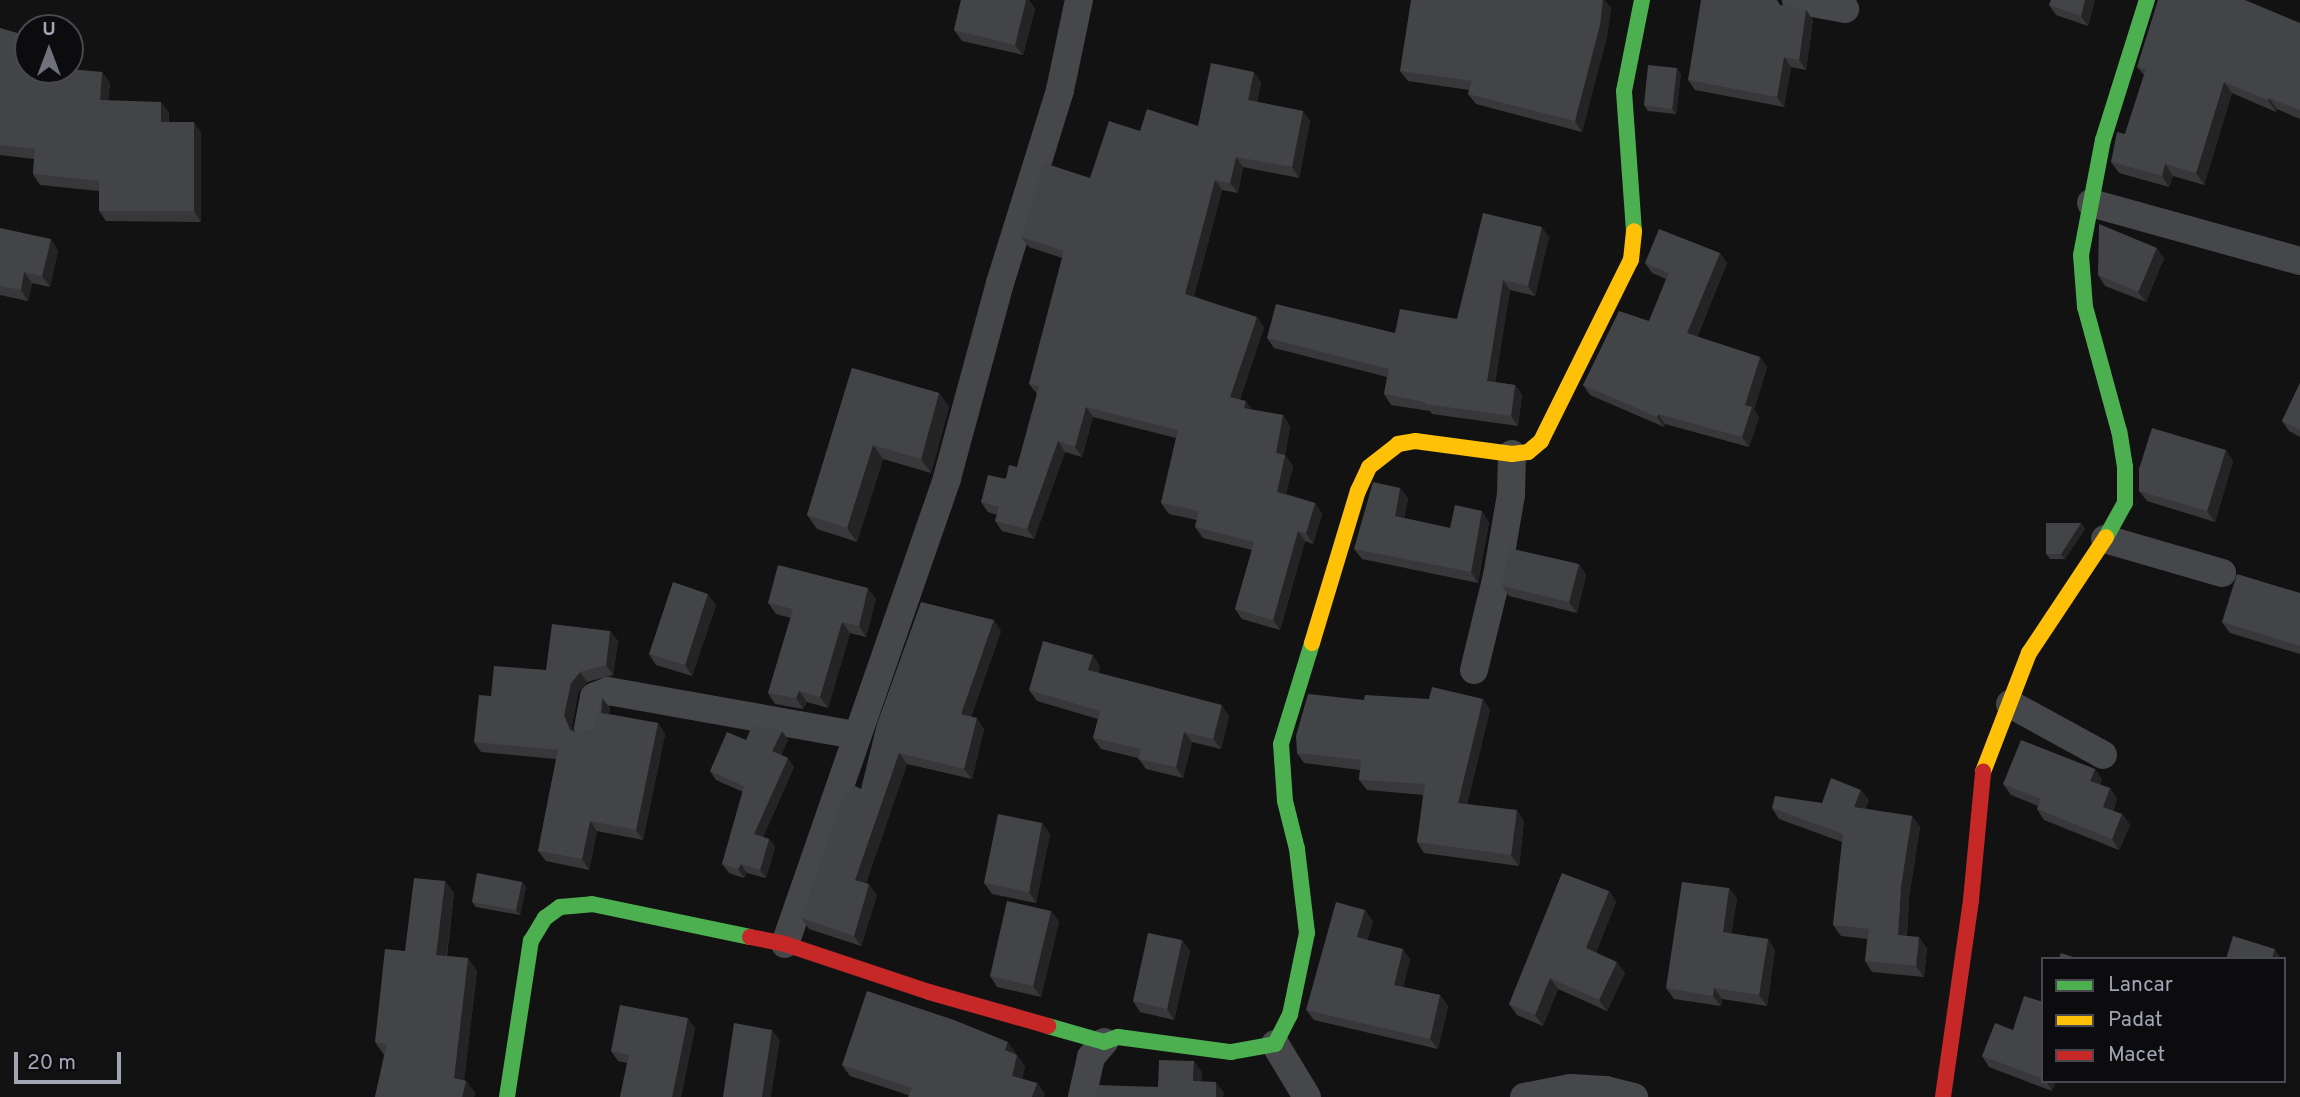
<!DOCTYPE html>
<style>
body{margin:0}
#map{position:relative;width:2300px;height:1097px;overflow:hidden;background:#121212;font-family:Overpass,sans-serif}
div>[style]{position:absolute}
.street>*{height:28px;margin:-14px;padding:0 14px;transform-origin:14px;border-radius:14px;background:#46474b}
.fast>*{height:16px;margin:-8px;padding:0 8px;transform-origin:8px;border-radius:8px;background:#4caf50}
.slow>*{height:16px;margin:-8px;padding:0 8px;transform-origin:8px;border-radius:8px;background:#ffc107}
.jam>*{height:16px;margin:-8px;padding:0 8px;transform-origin:8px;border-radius:8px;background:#c62828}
.wall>*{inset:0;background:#38383a}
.shaded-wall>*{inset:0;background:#242425}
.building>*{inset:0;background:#434447}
span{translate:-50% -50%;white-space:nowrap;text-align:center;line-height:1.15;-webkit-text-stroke:7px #0c0c0e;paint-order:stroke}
.legend{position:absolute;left:2041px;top:957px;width:245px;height:126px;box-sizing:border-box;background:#0c0c0e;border:2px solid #484950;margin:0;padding:9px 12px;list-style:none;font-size:21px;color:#a2a5b4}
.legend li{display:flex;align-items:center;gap:14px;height:35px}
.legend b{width:35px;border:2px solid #484950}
.north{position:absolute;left:14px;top:14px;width:70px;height:70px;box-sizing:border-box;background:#0c0c0e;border:2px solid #484950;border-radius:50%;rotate:0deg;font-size:19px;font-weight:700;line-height:28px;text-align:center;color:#a2a5b4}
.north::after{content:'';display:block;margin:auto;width:24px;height:32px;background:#70727b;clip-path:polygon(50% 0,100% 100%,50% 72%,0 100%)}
.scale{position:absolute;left:14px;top:1052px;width:107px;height:32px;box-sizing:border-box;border:4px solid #a2a5b4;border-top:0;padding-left:9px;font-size:21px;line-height:24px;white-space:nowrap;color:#a2a5b4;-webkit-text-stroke:5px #0c0c0e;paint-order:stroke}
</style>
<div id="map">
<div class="street">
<i style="left:1796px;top:0;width:50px;rotate:10.4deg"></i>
<i style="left:2091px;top:203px;width:217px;rotate:15.5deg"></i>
<i style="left:2105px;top:539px;width:122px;rotate:16.2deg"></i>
<i style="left:1474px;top:670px;width:97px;rotate:-76.3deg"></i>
<i style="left:1497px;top:576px;width:82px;rotate:-80.2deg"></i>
<i style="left:1511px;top:495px;width:41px;rotate:-88.6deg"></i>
<i style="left:2010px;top:704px;width:106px;rotate:28.7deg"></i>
<i style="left:588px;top:728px;width:32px;rotate:-79deg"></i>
<i style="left:594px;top:697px;width:15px;rotate:-23deg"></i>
<i style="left:608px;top:691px;width:251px;rotate:10.1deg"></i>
<i style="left:785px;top:944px;width:493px;rotate:-70.8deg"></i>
<i style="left:947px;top:478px;width:202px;rotate:-74.8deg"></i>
<i style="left:1000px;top:283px;width:202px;rotate:-72.7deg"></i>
<i style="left:1060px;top:90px;width:92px;rotate:-78.1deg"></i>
<i style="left:1275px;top:1044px;width:62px;rotate:58.9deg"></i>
<i style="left:1082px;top:1097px;width:41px;rotate:-77.3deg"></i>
<i style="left:1091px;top:1057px;width:20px;rotate:-49deg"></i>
<i style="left:1524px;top:1097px;width:47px;rotate:-11.1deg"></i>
<i style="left:1570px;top:1088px;width:36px;rotate:3deg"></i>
<i style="left:1606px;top:1090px;width:29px;rotate:14deg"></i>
</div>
<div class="fast">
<i style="left:1634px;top:231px;width:140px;rotate:-94.1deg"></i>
<i style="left:1624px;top:91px;width:93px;rotate:-78.8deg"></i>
<i style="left:2106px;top:537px;width:39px;rotate:-61deg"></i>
<i style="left:2125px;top:503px;width:36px;rotate:-90deg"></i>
<i style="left:2125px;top:467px;width:36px;rotate:-99deg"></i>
<i style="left:2119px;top:431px;width:129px;rotate:-105.3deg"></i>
<i style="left:2085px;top:307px;width:52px;rotate:-94.4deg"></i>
<i style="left:2081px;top:255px;width:117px;rotate:-79.2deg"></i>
<i style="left:2103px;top:140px;width:147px;rotate:-72.6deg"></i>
<i style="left:1048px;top:1026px;width:58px;rotate:15.9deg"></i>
<i style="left:1104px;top:1042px;width:15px;rotate:-20deg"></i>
<i style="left:1118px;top:1037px;width:114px;rotate:7.6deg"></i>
<i style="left:1231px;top:1052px;width:45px;rotate:-10.3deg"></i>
<i style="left:1275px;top:1044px;width:33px;rotate:-63deg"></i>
<i style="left:1290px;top:1015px;width:84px;rotate:-78.3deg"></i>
<i style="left:1307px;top:933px;width:85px;rotate:-96.8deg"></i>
<i style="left:1297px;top:849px;width:49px;rotate:-104deg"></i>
<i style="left:1285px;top:801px;width:57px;rotate:-94deg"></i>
<i style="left:1281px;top:744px;width:106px;rotate:-72.9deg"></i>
<i style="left:507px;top:1097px;width:158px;rotate:-81.3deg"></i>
<i style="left:531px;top:941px;width:27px;rotate:-59deg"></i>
<i style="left:545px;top:918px;width:19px;rotate:-36deg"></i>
<i style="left:560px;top:907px;width:32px;rotate:-5deg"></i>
<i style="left:592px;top:904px;width:161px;rotate:11.8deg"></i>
</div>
<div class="slow">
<i style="left:1312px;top:643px;width:159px;rotate:-73.2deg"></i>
<i style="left:1358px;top:491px;width:26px;rotate:-65deg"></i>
<i style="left:1369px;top:467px;width:37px;rotate:-38deg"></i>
<i style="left:1398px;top:444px;width:17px;rotate:-10deg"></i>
<i style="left:1415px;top:441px;width:98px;rotate:7.6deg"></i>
<i style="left:1512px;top:454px;width:16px;rotate:-7deg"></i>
<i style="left:1528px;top:452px;width:17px;rotate:-40deg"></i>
<i style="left:1541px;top:441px;width:202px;rotate:-63.6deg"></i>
<i style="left:1631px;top:260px;width:29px;rotate:-84deg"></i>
<i style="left:1983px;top:772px;width:128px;rotate:-68.9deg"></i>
<i style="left:2029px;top:653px;width:139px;rotate:-56.4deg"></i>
</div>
<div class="jam">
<i style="left:750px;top:937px;width:36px;rotate:11deg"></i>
<i style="left:785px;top:944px;width:152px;rotate:18.4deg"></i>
<i style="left:929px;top:992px;width:124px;rotate:15.9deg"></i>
<i style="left:1943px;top:1097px;width:199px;rotate:-81.9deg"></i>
<i style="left:1971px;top:900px;width:129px;rotate:-84.6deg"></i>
</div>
<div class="wall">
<i style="clip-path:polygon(961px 0,1029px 0,1035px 9px,1023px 55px,962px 41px,954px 30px)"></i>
<i style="clip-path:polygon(2051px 0,2095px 0,2088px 26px,2056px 15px,2049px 5px)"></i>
<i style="clip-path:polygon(1780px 5px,1806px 10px,1813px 20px,1806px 70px,1791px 67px,1784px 107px,1695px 90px,1688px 80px)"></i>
<i style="clip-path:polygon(1611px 8px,1607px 36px,1582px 132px,1476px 104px,1468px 94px,1469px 90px,1408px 81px,1400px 71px)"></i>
<i style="clip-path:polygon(2300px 22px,2300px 119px,2277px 109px,2276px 112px,2232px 93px,2204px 185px,2173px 176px,2169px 187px,2119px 173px,2111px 162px,2125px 134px,2144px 75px,2137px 67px,2300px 23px)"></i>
<i style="clip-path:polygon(0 28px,28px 70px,102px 72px,110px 83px,108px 101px,169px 112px,169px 122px,201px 132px,201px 222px,106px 221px,99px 211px,99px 191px,40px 185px,33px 174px,34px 159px,0 155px)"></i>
<i style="clip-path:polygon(1681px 74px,1676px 114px,1648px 111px,1644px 105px)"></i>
<i style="clip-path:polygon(1261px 82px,1257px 102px,1303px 111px,1310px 121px,1299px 178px,1243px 167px,1238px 193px,1222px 190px,1194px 296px,1264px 327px,1240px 399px,1252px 410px,1283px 415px,1290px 426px,1285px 455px,1293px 466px,1286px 494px,1315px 503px,1322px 514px,1313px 544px,1305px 541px,1280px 630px,1242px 619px,1235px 609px,1252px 550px,1203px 538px,1195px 527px,1197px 520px,1169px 514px,1161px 503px,1176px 438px,1093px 417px,1082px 457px,1065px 452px,1034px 539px,1002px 531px,995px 521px,997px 515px,988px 512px,981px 502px,1017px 467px,1037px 394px,1029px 384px,1062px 258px,1029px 247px,1021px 237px,1090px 178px,1140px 131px,1198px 126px)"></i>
<i style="clip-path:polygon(0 228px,58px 250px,50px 287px,32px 283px,28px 301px,0 295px)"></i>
<i style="clip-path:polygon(1549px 237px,1535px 296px,1510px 290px,1495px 382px,1515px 385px,1522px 395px,1518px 426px,1432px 414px,1430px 411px,1391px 405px,1384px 394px,1387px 377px,1274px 348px,1267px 338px,1395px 333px,1457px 319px)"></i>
<i style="clip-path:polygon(1720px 253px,1727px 263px,1697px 337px,1760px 357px,1767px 367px,1754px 410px,1759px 417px,1749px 447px,1665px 424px,1664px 427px,1590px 395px,1583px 385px,1649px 321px,1666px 279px,1652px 273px,1645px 263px)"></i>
<i style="clip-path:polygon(2164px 258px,2146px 302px,2105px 286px,2098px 275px)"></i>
<i style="clip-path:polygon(852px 368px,939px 393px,949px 407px,931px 473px,883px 459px,857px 542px,817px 529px,807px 515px)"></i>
<i style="clip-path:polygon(2300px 383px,2300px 437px,2289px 431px,2282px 421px)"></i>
<i style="clip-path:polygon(2233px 461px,2215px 522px,2147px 501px,2139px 491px)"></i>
<i style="clip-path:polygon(1400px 488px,1408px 498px,1404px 518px,1450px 528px,1489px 522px,1478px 583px,1362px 559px,1354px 549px)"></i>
<i style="clip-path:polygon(2081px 523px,2085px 529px,2065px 559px,2050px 559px,2046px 554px)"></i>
<i style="clip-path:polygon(1579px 564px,1586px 575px,1577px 613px,1509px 596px,1502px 586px)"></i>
<i style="clip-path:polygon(2300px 593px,2300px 654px,2230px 633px,2222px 622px)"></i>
<i style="clip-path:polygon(876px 599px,866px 637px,850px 633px,828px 708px,807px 702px,803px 709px,775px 704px,768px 693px,791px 618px,776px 614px,768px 603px)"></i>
<i style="clip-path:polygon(716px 605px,692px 676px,656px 665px,649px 654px)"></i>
<i style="clip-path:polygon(610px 631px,618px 641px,613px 675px,587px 682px,578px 693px,572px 726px,574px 732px,578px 734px,593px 729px,610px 708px,609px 714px,658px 723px,665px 734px,643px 840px,597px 831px,589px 870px,546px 861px,538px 851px,556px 759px,481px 752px,474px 742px,491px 696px,546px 670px)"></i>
<i style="clip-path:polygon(1001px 631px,971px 717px,984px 729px,972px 779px,907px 764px,866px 883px,877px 895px,861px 946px,809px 929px,801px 918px,851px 795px,861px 789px)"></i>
<i style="clip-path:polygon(1100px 666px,1098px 673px,1229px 716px,1221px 749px,1192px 742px,1183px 778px,1146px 769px,1138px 758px,1101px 749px,1093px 738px,1098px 719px,1037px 701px,1029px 690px)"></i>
<i style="clip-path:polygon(1490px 710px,1467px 804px,1524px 821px,1519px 866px,1424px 853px,1417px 842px,1423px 795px,1367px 790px,1359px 780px,1360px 770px,1304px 763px,1297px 753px)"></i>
<i style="clip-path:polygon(782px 731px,788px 740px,781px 755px,794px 767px,763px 837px,769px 839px,775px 847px,766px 878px,747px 873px,744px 878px,729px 873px,722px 864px,743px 792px,716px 780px,710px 771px,746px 740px)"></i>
<i style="clip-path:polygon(2095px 769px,2102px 780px,2100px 785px,2110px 788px,2117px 799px,2113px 811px,2122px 814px,2130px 825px,2119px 850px,2044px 820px,2037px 809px,2038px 806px,2011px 795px,2003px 784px)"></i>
<i style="clip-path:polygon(1869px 800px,1865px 809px,1912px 816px,1920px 827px,1909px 897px,1907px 936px,1927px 948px,1924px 977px,1872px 972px,1865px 961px,1867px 939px,1841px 936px,1833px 925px,1842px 842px,1779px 819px,1772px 808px,1822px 803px)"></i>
<i style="clip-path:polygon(1042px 823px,1050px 834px,1036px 903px,992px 894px,984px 883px)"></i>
<i style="clip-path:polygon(445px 881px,454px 893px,447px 956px,468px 958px,477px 971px,464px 1080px,466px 1081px,475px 1093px,474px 1097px,375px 1097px,384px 1055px,375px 1042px,405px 951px)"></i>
<i style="clip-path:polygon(522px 882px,526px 887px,520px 915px,476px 907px,472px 902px)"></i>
<i style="clip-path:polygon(1729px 888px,1737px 899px,1731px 934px,1768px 939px,1775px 950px,1767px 1006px,1722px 999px,1721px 1006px,1674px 999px,1666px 988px)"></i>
<i style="clip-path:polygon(1609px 891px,1616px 902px,1596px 952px,1625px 973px,1607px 1011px,1558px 989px,1543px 1026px,1517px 1015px,1509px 1004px)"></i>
<i style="clip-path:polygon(1051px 911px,1059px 922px,1041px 997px,997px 987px,990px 976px)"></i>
<i style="clip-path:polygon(1373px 921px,1367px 940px,1410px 959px,1403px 987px,1440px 995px,1448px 1006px,1438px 1049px,1314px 1020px,1306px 1010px)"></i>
<i style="clip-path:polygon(1182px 940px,1190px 951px,1174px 1020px,1140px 1012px,1133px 1001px)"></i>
<i style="clip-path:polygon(2043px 1002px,2043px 1081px,2056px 1081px,2052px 1091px,1989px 1067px,1982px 1056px,2013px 1030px)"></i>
<i style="clip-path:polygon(695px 1028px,681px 1097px,620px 1097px,627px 1063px,618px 1061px,611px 1051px)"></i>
<i style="clip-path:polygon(1016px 1053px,1015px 1054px,1025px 1066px,1022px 1079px,1037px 1083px,1045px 1094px,908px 1095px,850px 1076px,842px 1065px)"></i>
</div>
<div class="shaded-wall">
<i style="clip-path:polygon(1026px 0,1029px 0,1035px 9px,1023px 55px,1015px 45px)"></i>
<i style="clip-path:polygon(1603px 0,1605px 0,1611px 8px,1607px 36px,1582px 132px,1575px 121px)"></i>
<i style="clip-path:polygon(2085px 0,2095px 0,2088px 26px,2081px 16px)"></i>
<i style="clip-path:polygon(1806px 10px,1813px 20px,1806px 70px,1799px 60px)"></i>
<i style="clip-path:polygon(1784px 57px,1791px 67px,1784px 107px,1777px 97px)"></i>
<i style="clip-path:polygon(1677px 68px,1681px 74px,1676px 114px,1672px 109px)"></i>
<i style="clip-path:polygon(102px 72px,110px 83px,107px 111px,100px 100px)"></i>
<i style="clip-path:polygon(1254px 72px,1261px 82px,1255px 110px,1248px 100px)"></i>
<i style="clip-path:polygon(2224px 82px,2232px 93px,2204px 185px,2196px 173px)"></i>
<i style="clip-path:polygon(2269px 98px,2277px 109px,2276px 112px,2268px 100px)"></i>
<i style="clip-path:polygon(161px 102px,169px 112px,168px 132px,161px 122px)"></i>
<i style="clip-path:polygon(1303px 111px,1310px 121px,1299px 178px,1292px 167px)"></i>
<i style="clip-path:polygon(194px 122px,201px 132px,201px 222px,194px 211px)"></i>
<i style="clip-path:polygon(1236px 157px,1243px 167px,1238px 193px,1230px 183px)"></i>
<i style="clip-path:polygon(2165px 164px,2173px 176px,2169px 187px,2162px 176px)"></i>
<i style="clip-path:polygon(1215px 180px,1222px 190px,1192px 304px,1185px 294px)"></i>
<i style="clip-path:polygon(1542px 227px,1549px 237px,1535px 296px,1528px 286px)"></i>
<i style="clip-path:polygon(51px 239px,58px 250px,50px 287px,42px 276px)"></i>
<i style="clip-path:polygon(2157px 248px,2164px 258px,2146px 302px,2138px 292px)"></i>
<i style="clip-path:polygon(1720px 253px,1727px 263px,1694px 343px,1687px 333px)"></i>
<i style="clip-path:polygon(24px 272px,32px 283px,28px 301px,21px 290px)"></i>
<i style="clip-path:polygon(1503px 280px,1510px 290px,1494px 391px,1487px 381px)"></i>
<i style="clip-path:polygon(1257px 317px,1264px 327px,1237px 407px,1230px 397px)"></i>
<i style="clip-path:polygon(1760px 357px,1767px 367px,1754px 410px,1759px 417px,1749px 447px,1742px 437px,1745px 405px)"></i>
<i style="clip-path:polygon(1515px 385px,1522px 395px,1518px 426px,1511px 416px)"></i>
<i style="clip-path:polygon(939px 393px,949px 407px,931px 473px,921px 459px)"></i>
<i style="clip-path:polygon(1246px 401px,1253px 411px,1244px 408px)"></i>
<i style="clip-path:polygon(1086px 407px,1093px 417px,1082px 457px,1075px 447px)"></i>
<i style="clip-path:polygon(1658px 414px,1665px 424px,1664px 427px,1657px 417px)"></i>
<i style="clip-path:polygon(1283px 415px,1290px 426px,1283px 463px,1276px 453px)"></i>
<i style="clip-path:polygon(1058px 441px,1065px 452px,1034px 539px,1027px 529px)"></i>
<i style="clip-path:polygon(873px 445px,883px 459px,857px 542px,847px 528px)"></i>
<i style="clip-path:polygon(2226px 450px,2233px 461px,2215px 522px,2207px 511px)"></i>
<i style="clip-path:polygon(1285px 455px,1293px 466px,1284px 502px,1277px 492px)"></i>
<i style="clip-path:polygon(1400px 488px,1408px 498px,1402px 527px,1395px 516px)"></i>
<i style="clip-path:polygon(1315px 503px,1322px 514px,1313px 544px,1306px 533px)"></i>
<i style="clip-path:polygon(1482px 511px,1489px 522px,1478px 583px,1471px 572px)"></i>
<i style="clip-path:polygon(2081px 523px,2085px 529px,2065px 559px,2061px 554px)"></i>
<i style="clip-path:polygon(1298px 531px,1305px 541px,1280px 630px,1273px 620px)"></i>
<i style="clip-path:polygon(1579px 564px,1586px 575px,1577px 613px,1569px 602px)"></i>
<i style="clip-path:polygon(868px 588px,876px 599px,866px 637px,859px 626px)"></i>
<i style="clip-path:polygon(708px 594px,716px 605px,692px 676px,685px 665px)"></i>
<i style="clip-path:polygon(994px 620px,1001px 631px,968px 725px,961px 714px)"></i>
<i style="clip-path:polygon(842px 622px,850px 633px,828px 708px,820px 697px)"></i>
<i style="clip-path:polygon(610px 631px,618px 641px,613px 675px,606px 665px)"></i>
<i style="clip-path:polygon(1093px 655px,1100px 666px,1096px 681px,1088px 670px)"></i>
<i style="clip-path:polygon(580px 672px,587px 682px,578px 693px,572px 726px,577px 740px,570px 730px,564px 715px,571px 683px)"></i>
<i style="clip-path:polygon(799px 691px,807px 702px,803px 709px,796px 698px)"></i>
<i style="clip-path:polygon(602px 698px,610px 708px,608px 723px,601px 713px)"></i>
<i style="clip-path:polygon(1483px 699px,1490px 710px,1465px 814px,1458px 803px)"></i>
<i style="clip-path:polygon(1222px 705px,1229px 716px,1221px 749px,1213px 739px)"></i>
<i style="clip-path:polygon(977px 718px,984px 729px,972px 779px,964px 769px)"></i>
<i style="clip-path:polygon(658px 723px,665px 734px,643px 840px,636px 830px)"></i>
<i style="clip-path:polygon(782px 731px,788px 740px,779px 760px,772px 751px)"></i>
<i style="clip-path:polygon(1184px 732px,1192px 742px,1183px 778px,1176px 767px)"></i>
<i style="clip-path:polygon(899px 753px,907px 764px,863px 891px,855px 880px)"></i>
<i style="clip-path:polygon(788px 758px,794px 767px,760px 843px,754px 834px)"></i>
<i style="clip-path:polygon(2095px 769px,2102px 780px,2098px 791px,2090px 781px)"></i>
<i style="clip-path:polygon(2110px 788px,2117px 799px,2110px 817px,2103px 807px)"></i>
<i style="clip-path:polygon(1861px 790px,1869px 800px,1862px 818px,1854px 807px)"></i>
<i style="clip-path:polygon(1517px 810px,1524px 821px,1519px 866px,1511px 855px)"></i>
<i style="clip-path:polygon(2122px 814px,2130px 825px,2119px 850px,2112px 839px)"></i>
<i style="clip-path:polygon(1912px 816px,1920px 827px,1909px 897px,1906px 946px,1898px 935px,1901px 886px)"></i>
<i style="clip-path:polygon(590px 821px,597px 831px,589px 870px,582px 859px)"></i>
<i style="clip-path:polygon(1042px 823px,1050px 834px,1036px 903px,1029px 892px)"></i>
<i style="clip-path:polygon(769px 839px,775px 847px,766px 878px,760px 870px)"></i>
<i style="clip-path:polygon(741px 864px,747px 873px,744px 878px,738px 869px)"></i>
<i style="clip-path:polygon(445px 881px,454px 893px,445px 967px,436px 955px)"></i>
<i style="clip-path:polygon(522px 882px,526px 887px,520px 915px,516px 910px)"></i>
<i style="clip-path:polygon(869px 884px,877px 895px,861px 946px,854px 936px)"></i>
<i style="clip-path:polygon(1729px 888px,1737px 899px,1730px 943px,1723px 932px)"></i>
<i style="clip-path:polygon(1609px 891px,1616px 902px,1594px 959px,1586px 948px)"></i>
<i style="clip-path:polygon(1365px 910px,1373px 921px,1365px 948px,1357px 937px)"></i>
<i style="clip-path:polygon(1051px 911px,1059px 922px,1041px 997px,1033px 986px)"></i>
<i style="clip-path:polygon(1919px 937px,1927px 948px,1924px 977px,1916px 966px)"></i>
<i style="clip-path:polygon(1768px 939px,1775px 950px,1767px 1006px,1759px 995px)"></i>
<i style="clip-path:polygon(1182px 940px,1190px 951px,1174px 1020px,1167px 1009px)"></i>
<i style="clip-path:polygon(1403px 949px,1410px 959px,1401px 995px,1394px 985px)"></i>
<i style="clip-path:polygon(2275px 949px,2281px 959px,2272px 959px)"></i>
<i style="clip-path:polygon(468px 958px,477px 971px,463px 1090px,454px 1078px)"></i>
<i style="clip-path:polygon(1617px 962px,1625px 973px,1607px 1011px,1599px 1000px)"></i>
<i style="clip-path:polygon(1550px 978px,1558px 989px,1543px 1026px,1535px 1015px)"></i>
<i style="clip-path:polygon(1714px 988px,1722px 999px,1721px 1006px,1713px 996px)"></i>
<i style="clip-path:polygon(1440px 995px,1448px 1006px,1438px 1049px,1430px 1039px)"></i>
<i style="clip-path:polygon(688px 1018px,695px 1028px,681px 1097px,672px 1097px)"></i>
<i style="clip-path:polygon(772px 1030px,780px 1040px,771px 1097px,762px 1097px)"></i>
<i style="clip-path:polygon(1008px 1042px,1016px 1053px,1013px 1061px,1005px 1050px)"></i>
<i style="clip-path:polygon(1017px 1055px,1025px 1066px,1020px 1087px,1012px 1076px)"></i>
<i style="clip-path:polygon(1194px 1061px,1202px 1072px,1201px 1092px,1193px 1081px)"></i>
<i style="clip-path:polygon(466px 1081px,475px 1093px,474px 1097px,462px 1097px)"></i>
<i style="clip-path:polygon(2046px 1081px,2056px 1081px,2052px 1091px)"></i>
<i style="clip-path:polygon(1216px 1082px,1224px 1093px,1223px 1097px,1216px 1097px)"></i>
<i style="clip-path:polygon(1037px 1083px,1045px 1094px,1044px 1097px,1032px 1097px)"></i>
</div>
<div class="building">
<i style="clip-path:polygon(961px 0,1026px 0,1015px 45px,954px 30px)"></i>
<i style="clip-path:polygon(1411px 0,1603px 0,1600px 25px,1575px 121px,1468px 94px,1472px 81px,1400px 71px)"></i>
<i style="clip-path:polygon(1701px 0,1777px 0,1780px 5px,1806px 10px,1799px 60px,1784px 57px,1777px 97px,1688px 80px)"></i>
<i style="clip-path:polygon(2051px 0,2085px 0,2081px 16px,2049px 5px)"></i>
<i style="clip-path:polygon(2158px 0,2245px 0,2300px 23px,2300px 22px,2300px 110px,2269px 98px,2268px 100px,2224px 82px,2196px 173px,2165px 164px,2162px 176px,2111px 162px,2117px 132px,2125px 134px,2146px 69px,2137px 67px)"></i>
<i style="clip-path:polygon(0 28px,28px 36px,28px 70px,70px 70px,70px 69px,102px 72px,100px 100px,161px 102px,161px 122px,194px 122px,194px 211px,99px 211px,99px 181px,33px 174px,35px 149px,0 145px)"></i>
<i style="clip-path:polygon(1211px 63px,1254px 72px,1248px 100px,1303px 111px,1292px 167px,1236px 157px,1230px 183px,1215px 180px,1185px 294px,1257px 317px,1230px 397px,1246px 401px,1244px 408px,1283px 415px,1276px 453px,1285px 455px,1277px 492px,1315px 503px,1306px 533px,1298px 531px,1273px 620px,1235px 609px,1254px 542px,1195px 527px,1199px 511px,1161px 503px,1178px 430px,1086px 407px,1075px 447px,1058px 441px,1027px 529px,995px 521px,999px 507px,981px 502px,988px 475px,1006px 479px,1009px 465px,1017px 467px,1039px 386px,1029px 384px,1064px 251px,1021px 237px,1044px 163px,1090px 178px,1109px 121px,1140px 131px,1147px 109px,1198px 126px)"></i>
<i style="clip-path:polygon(1648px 65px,1677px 68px,1672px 109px,1644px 105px)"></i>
<i style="clip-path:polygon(1483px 213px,1542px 227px,1528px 286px,1503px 280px,1487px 381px,1515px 385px,1511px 416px,1425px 404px,1425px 402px,1384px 394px,1389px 369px,1267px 338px,1276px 304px,1395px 333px,1400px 309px,1457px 319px)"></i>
<i style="clip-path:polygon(2099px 224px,2157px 248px,2138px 292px,2098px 275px)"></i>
<i style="clip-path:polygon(0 228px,51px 239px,42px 276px,24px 272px,21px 290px,0 286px)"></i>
<i style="clip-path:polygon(1659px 229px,1720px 253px,1687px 333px,1760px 357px,1745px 405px,1752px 407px,1742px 437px,1658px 414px,1657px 417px,1583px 385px,1619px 311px,1649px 321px,1669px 273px,1645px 263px)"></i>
<i style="clip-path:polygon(852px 368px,939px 393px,921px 459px,873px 445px,847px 528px,807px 515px)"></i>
<i style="clip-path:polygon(2300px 383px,2300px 430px,2282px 421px)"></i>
<i style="clip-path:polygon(2152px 428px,2226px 450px,2207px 511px,2139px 491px,2139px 469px)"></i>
<i style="clip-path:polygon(1373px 482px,1400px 488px,1395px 516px,1450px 528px,1455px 505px,1482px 511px,1471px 572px,1354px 549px)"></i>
<i style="clip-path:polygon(2046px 523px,2081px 523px,2061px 554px,2046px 554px)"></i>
<i style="clip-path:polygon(1509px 548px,1579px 564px,1569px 602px,1502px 586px)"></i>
<i style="clip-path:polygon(778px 565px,868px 588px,859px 626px,842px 622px,820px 697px,799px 691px,796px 698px,768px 693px,793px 609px,768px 603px)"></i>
<i style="clip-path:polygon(2237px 574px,2300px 593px,2300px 646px,2222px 622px)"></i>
<i style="clip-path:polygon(673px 582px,708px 594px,685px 665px,649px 654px)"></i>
<i style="clip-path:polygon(921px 602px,994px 620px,961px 714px,977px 718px,964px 769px,899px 753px,855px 880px,869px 884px,854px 936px,801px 918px,844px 793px,851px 795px,855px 786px,861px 789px,877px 724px)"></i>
<i style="clip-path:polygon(552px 624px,610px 631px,606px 665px,580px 672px,571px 683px,564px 715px,570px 730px,578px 734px,593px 729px,602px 698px,601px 713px,658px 723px,636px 830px,590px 821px,582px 859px,538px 851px,558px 750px,474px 742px,479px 695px,491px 696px,494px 666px,546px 670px)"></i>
<i style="clip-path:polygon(1043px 641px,1093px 655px,1088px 670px,1222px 705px,1213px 739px,1184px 732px,1176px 767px,1138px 759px,1141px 749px,1093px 738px,1100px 711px,1029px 690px)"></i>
<i style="clip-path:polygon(1432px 687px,1483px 699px,1458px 803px,1517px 810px,1511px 855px,1417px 842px,1425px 784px,1359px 780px,1361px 760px,1297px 753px,1296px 736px,1308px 694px,1364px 700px,1365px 695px,1429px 699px)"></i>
<i style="clip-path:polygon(752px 726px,782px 731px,772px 751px,788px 758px,754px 834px,769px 839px,760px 870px,741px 864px,738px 869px,722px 864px,744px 786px,710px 771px,727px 732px,746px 740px)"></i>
<i style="clip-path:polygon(2021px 740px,2095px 769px,2090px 781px,2110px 788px,2103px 807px,2122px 814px,2112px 839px,2037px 809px,2041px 799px,2003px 784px)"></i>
<i style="clip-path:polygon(1831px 778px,1861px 790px,1854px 807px,1912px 816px,1901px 886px,1898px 935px,1919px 937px,1916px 966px,1865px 961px,1869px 929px,1833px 925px,1843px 834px,1772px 808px,1775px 796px,1822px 803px)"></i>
<i style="clip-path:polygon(998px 814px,1042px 823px,1029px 892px,984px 883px)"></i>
<i style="clip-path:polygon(477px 873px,522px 882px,516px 910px,472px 902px)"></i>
<i style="clip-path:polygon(1562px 873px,1609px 891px,1586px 948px,1617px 962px,1599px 1000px,1550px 978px,1535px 1015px,1509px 1004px)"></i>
<i style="clip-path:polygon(414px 878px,445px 881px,436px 955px,468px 958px,454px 1078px,466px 1081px,462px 1097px,375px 1097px,387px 1044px,375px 1042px,385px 949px,405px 951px)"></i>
<i style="clip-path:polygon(1682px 882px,1729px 888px,1723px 932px,1768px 939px,1759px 995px,1714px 988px,1713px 996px,1666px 988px)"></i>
<i style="clip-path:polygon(1007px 901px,1051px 911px,1033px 986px,990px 976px)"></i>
<i style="clip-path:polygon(1336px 902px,1365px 910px,1357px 937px,1403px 949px,1394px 985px,1440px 995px,1430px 1039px,1306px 1010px)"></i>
<i style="clip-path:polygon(1148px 933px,1182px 940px,1167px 1009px,1133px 1001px)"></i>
<i style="clip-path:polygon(2233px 936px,2275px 949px,2272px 959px,2226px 959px)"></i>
<i style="clip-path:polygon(2061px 953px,2079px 959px,2059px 959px)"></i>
<i style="clip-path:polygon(867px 991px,954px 1020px,1008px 1042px,1005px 1050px,1017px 1055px,1012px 1076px,1037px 1083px,1032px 1097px,908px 1097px,912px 1088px,842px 1065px)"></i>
<i style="clip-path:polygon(2024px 996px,2043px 1002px,2043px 1079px,1982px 1056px,1995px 1023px,2013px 1030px)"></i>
<i style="clip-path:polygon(620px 1005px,688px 1018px,672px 1097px,620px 1097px,629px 1055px,611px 1051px)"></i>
<i style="clip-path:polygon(734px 1023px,772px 1030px,762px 1097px,723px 1097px)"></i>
<i style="clip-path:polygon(1159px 1060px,1194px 1061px,1193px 1081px,1216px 1082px,1216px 1097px,1096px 1097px,1097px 1085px,1158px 1087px)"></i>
</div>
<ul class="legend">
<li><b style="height:9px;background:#4caf50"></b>Lancar</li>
<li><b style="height:9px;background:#ffc107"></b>Padat</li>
<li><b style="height:9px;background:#c62828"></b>Macet</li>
</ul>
<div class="north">U</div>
<div class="scale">20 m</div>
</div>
